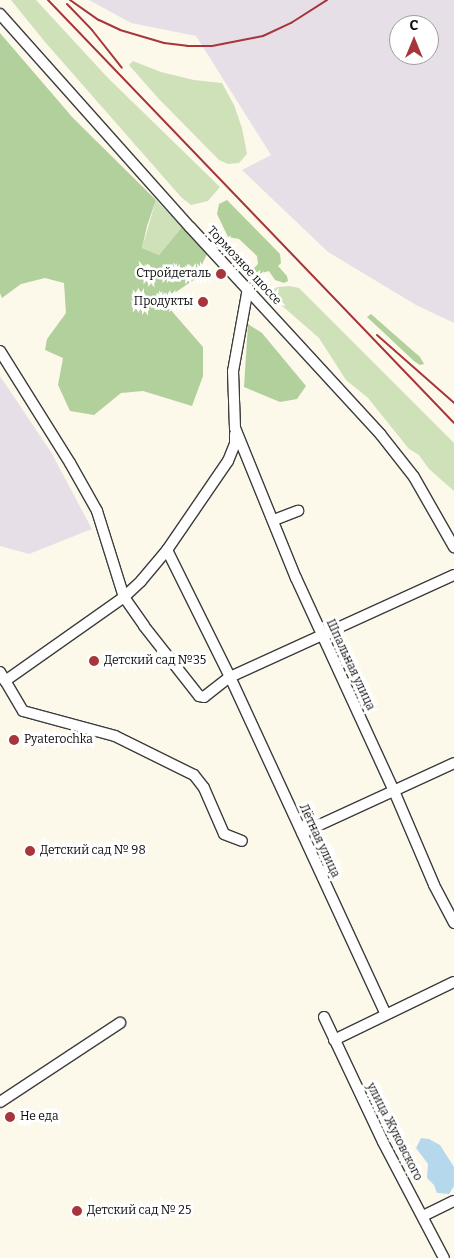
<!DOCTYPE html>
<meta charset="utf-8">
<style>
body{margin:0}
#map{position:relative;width:454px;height:1258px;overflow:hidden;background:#fcf9ea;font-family:Bitter,serif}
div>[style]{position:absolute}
.industrial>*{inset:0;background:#e7dfe8}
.green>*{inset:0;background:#cee1b9}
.forest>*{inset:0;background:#b2d09b}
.water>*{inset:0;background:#b6d8ed}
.roads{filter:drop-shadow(1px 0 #3d3d3d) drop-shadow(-1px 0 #3d3d3d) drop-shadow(0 1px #3d3d3d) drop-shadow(0 -1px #3d3d3d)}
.minor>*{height:10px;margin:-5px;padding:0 5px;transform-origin:5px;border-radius:5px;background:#fff}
.rail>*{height:2px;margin:-1px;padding:0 1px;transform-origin:1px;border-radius:1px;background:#a6363b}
.dots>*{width:14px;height:14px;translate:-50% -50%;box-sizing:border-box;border:2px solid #fff;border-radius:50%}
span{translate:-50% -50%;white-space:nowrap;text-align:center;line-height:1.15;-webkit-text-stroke:5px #fff;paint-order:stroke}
.street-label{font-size:12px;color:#0a0a0a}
.poi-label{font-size:12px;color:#0a0a0a}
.right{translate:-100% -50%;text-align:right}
.left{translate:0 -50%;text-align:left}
.north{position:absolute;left:389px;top:15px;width:50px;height:50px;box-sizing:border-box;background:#fff;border:1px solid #9d9d9d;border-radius:50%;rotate:0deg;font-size:14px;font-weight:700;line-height:20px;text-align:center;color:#0a0a0a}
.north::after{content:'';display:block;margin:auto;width:18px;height:22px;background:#a6363b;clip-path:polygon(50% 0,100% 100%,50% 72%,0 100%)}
</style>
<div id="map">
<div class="industrial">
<i style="clip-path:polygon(evenodd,89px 0,454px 0,454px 323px,416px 305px,328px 252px,242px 170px,271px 155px,196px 36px,131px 23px,89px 0,399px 25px,429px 25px,429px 55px,399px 55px,399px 25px)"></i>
<i style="clip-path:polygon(0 376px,51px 452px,92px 529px,29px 554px,0 546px)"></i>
</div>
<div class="green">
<i style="clip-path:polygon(11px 0,36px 0,108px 78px,220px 187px,208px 201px,191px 205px,181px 197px,45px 42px)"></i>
<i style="clip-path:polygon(133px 61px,161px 72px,194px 80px,222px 83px,234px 105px,242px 128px,247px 154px,239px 163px,228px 164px,219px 160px,158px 98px,129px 65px)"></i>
<i style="clip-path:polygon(156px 200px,182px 227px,159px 255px,142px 248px)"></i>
<i style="clip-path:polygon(289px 286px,299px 288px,454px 443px,454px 491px,429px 469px,419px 455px,409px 449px,368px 398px,346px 380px,319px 338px,272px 297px,269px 291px,278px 287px)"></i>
</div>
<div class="forest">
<i style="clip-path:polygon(0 33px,73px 118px,156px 200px,147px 226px,142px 248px,159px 255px,182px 227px,207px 254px,195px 279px,163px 301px,203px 347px,203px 376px,192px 406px,143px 391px,121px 393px,94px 415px,70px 411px,58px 385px,63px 358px,45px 350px,47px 339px,66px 313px,64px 283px,45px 278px,21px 284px,2px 298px,0 293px)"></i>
<i style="clip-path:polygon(227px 200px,280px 254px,281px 263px,278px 266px,287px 276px,288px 281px,284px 283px,275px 280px,269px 271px,251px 276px,251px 271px,258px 264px,257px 256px,239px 239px,228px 237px,217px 214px,219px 204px)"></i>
<i style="clip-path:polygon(371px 314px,420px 357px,424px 364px,420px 365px,414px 361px,367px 317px)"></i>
<i style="clip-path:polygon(248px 324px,262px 333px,306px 386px,297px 399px,280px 402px,244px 387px)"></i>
</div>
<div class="water">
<i style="clip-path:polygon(421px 1138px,429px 1139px,440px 1145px,454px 1167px,454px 1186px,449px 1194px,437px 1193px,434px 1185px,427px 1178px,428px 1164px,416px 1148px)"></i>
</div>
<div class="roads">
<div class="minor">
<i style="left:0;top:14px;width:285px;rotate:48.3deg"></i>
<i style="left:190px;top:227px;width:282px;rotate:47.4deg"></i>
<i style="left:381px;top:435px;width:53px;rotate:51.8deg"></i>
<i style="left:414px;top:477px;width:81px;rotate:60.3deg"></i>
<i style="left:248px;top:288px;width:84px;rotate:100.2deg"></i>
<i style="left:233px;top:371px;width:57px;rotate:88deg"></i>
<i style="left:235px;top:428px;width:162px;rotate:67.9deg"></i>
<i style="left:296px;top:578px;width:234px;rotate:65.3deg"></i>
<i style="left:394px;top:791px;width:102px;rotate:66.9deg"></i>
<i style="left:434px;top:885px;width:43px;rotate:62.2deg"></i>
<i style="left:0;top:351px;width:132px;rotate:58deg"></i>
<i style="left:70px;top:463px;width:55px;rotate:60.6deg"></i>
<i style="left:97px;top:511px;width:90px;rotate:72.6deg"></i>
<i style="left:124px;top:597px;width:35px;rotate:55deg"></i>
<i style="left:144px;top:626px;width:89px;rotate:51.8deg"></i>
<i style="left:199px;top:696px;width:5px;rotate:11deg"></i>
<i style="left:204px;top:697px;width:33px;rotate:-38deg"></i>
<i style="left:230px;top:677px;width:246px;rotate:-24.5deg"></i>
<i style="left:274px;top:520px;width:26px;rotate:-21deg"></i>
<i style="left:167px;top:550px;width:142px;rotate:63.6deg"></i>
<i style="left:230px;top:677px;width:371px;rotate:65.2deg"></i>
<i style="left:0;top:672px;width:45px;rotate:59.5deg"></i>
<i style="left:23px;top:711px;width:95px;rotate:15.2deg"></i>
<i style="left:115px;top:736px;width:88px;rotate:26.3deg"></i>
<i style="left:194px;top:775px;width:16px;rotate:52deg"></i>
<i style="left:204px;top:788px;width:50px;rotate:66.5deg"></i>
<i style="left:224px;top:834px;width:19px;rotate:21deg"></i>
<i style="left:5px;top:681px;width:146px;rotate:-35.2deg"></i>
<i style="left:124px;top:597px;width:23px;rotate:-43deg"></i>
<i style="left:141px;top:581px;width:40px;rotate:-50deg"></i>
<i style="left:167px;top:550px;width:108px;rotate:-55.6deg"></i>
<i style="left:228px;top:461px;width:18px;rotate:-68deg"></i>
<i style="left:235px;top:444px;width:10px;rotate:-90deg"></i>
<i style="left:302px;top:833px;width:167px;rotate:-24.7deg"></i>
<i style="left:324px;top:1017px;width:138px;rotate:64.7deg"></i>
<i style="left:383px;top:1142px;width:131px;rotate:62.3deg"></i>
<i style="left:334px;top:1040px;width:133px;rotate:-25.8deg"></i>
<i style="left:0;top:1102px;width:144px;rotate:-33.4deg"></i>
<i style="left:423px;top:1216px;width:34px;rotate:-26deg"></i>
</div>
</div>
<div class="rail">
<i style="left:48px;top:0;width:586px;rotate:46.17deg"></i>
<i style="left:70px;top:0;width:35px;rotate:35deg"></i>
<i style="left:99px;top:20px;width:23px;rotate:25deg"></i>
<i style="left:120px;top:30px;width:46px;rotate:16.5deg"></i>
<i style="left:164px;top:43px;width:23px;rotate:7deg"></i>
<i style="left:187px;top:46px;width:25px"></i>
<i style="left:212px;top:46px;width:52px;rotate:-11.1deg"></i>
<i style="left:263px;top:36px;width:31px;rotate:-25deg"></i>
<i style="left:291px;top:23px;width:43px;rotate:-32.6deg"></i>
<i style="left:67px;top:4px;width:36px;rotate:46deg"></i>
<i style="left:92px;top:30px;width:48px;rotate:51.7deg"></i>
<i style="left:377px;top:335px;width:103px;rotate:41.4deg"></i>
</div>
<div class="dots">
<i style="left:221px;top:274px;background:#a6363b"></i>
<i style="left:203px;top:302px;background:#a6363b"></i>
<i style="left:94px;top:661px;background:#a6363b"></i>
<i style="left:14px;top:740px;background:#a6363b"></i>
<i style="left:30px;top:851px;background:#a6363b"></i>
<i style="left:10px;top:1117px;background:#a6363b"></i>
<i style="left:77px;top:1211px;background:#a6363b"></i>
</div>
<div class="street-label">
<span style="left:244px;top:266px;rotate:47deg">Тормозное шоссе</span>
<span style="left:350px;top:665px;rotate:65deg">Шпальная улица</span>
<span style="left:319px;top:841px;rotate:65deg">Лётная улица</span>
<span style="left:394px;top:1132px;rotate:63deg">улица Жуковского</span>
</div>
<div class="poi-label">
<span class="right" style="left:211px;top:274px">Стройдеталь</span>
<span class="right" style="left:193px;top:302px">Продукты</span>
<span class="left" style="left:104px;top:661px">Детский сад №35</span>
<span class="left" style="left:24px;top:740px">Pyaterochka</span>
<span class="left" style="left:40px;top:851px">Детский сад № 98</span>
<span class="left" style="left:20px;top:1117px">Не еда</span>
<span class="left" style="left:87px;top:1211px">Детский сад № 25</span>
</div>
<div class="north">С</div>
</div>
